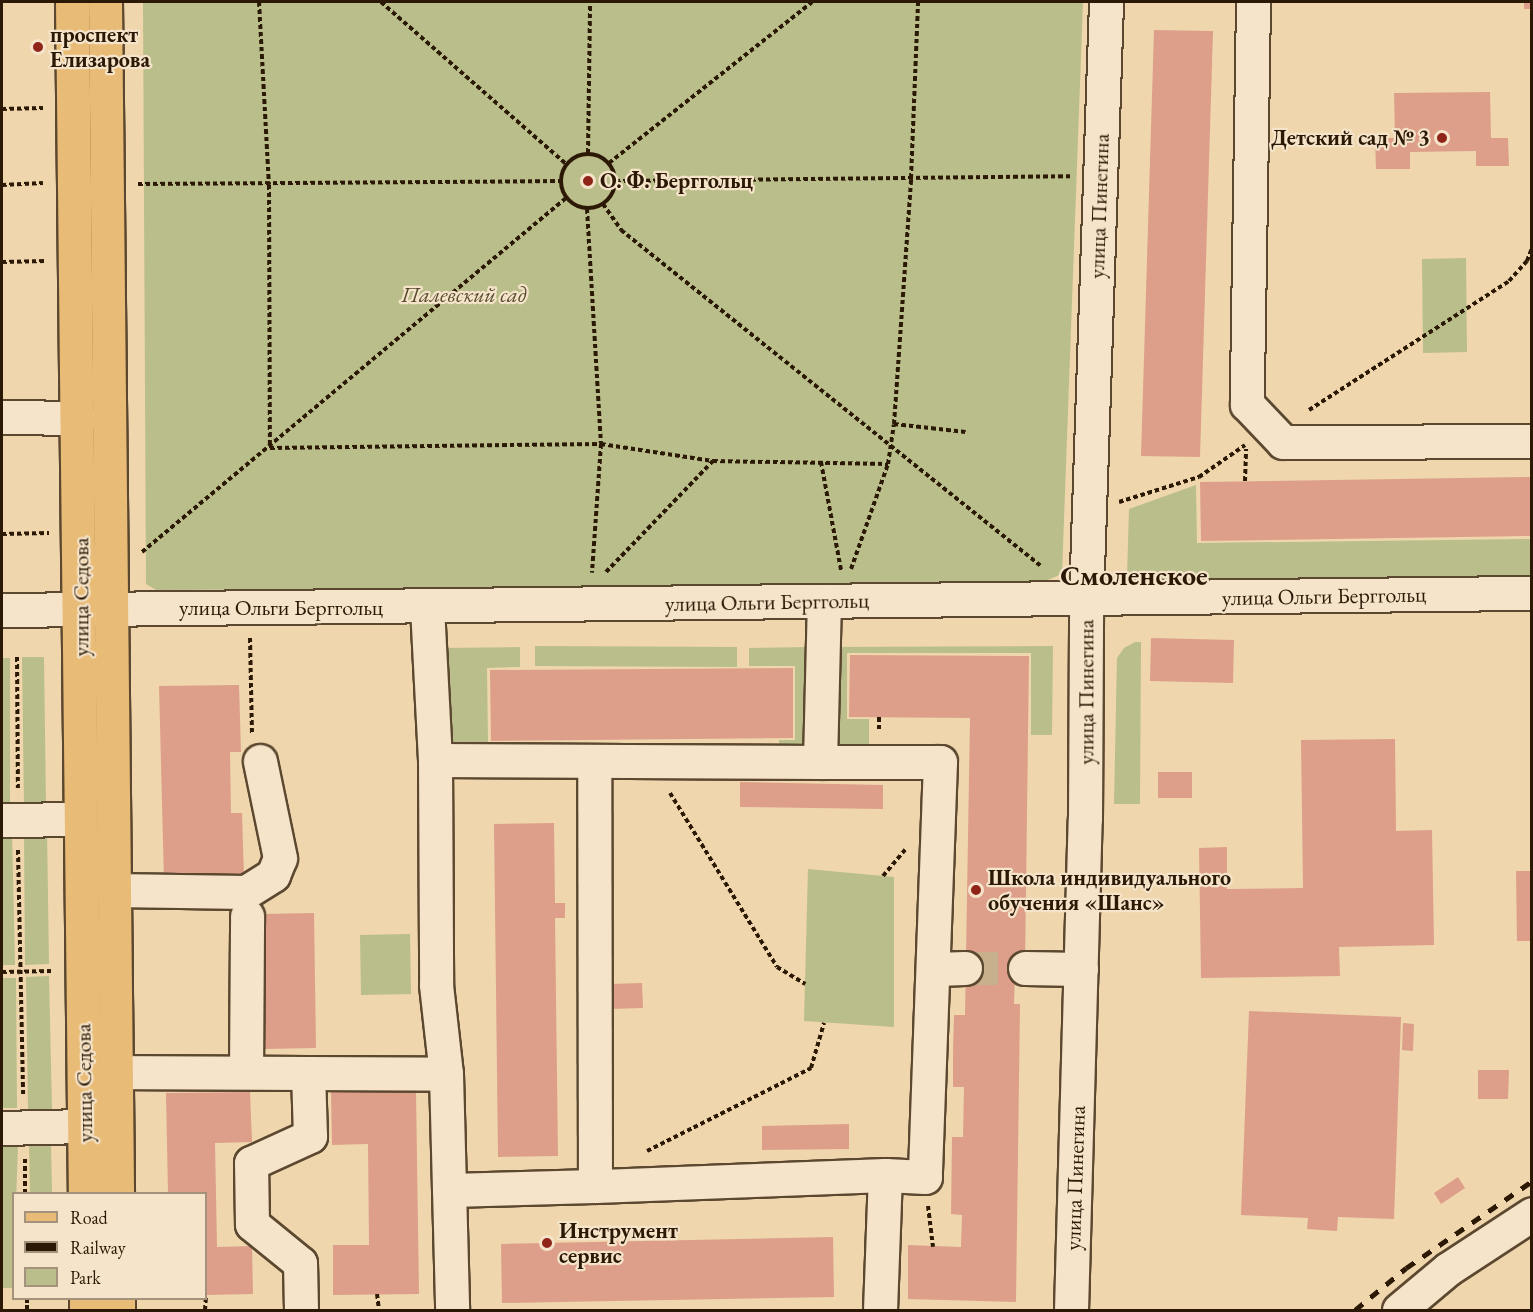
<!DOCTYPE html>
<meta charset="utf-8">
<style>
body{margin:0}
#map{position:relative;width:1533px;height:1312px;overflow:hidden;background:#efd6ad;font-family:"EB Garamond",serif}
div>[style]{position:absolute}
.green>*{inset:0;background:#b9be8a}
.building>*{inset:0;background:#dd9f8a}
.minor-tunnel>*{height:33px;margin-top:-16.5px;transform-origin:0;background:repeating-linear-gradient(90deg,#c8b08c 0 33px,transparent 0 49px)}
.path>*{height:4px;margin-top:-2px;transform-origin:0;background:repeating-linear-gradient(90deg,#2b1906 0 4.5px,transparent 0 7.5px)}
.path>.ring{margin:-2px;padding:0;box-sizing:content-box;background:none;border:4px solid #2b1906;border-radius:50%}
.roads{filter:drop-shadow(2px 0 #5c4830) drop-shadow(-2px 0 #5c4830) drop-shadow(0 2px #5c4830) drop-shadow(0 -2px #5c4830)}
.minor>*{height:33px;margin:-16.5px;padding:0 16.5px;transform-origin:16.5px;border-radius:16.5px;background:#f5e4ca}
.major>*{height:33px;margin:-16.5px;padding:0 16.5px;transform-origin:16.5px;border-radius:16.5px;background:#e8bb76}
.rail>*{height:4.5px;margin-top:-2.25px;transform-origin:0;background:repeating-linear-gradient(90deg,#2b1906 0 10px,transparent 0 20px)}
.dots>*{width:16px;height:16px;translate:-50% -50%;box-sizing:border-box;border:3px solid #f5e4ca;border-radius:50%}
span{translate:-50% -50%;white-space:nowrap;text-align:center;line-height:1.15;-webkit-text-stroke:4.5px #f5e4ca;paint-order:stroke}
.poi-label{font-size:22px;color:#2b1906;font-weight:700}
.left{translate:0 -50%;text-align:left}
.right{translate:-100% -50%;text-align:right}
.street-label{font-size:22px;color:#2b1906}
.park-label{font-size:22px;color:#564b2e;font-style:italic}
.district-label{font-size:28px;color:#2b1906;font-weight:700}
.frame{position:absolute;inset:0;border:3px solid #2b1906;pointer-events:none}
.legend{position:absolute;left:12px;top:1192px;width:195px;height:108px;box-sizing:border-box;background:#f5e4ca;border:2px solid #a4937c;margin:0;padding:8px 10px;list-style:none;font-size:18px;color:#2b1906}
.legend li{display:flex;align-items:center;gap:12px;height:30px}
.legend b{width:30px;border:2px solid #a4937c}
</style>
<div id="map">
<div class="green">
<i style="clip-path:polygon(143px 2px,1083px 2px,1062px 574px,1045px 581px,855px 587px,156px 590px,146px 584px)"></i>
<i style="clip-path:polygon(1466px 258px,1467px 352px,1423px 353px,1422px 259px)"></i>
<i style="clip-path:polygon(1196px 485px,1197px 543px,1531px 539px,1531px 580px,1131px 583px,1127px 577px,1129px 509px)"></i>
<i style="clip-path:polygon(1135px 642px,1141px 642px,1140px 804px,1114px 804px,1117px 658px,1124px 648px)"></i>
<i style="clip-path:polygon(535px 646px,737px 647px,737px 667px,535px 666px)"></i>
<i style="clip-path:polygon(1053px 646px,1052px 735px,1031px 735px,1031px 653px,847px 653px,847px 719px,869px 719px,869px 756px,828px 756px,828px 647px)"></i>
<i style="clip-path:polygon(520px 647px,520px 667px,487px 668px,488px 743px,499px 743px,500px 759px,441px 759px,440px 648px)"></i>
<i style="clip-path:polygon(812px 647px,813px 754px,779px 755px,779px 740px,795px 740px,795px 666px,749px 666px,749px 648px)"></i>
<i style="clip-path:polygon(22px 657px,44px 657px,46px 806px,24px 806px)"></i>
<i style="clip-path:polygon(2px 658px,10px 658px,10px 806px,2px 806px)"></i>
<i style="clip-path:polygon(47px 830px,49px 964px,25px 965px,24px 831px)"></i>
<i style="clip-path:polygon(2px 831px,12px 831px,15px 965px,2px 965px)"></i>
<i style="clip-path:polygon(808px 869px,894px 877px,894px 1027px,804px 1021px)"></i>
<i style="clip-path:polygon(410px 934px,411px 994px,361px 995px,360px 935px)"></i>
<i style="clip-path:polygon(49px 976px,52px 1109px,28px 1109px,26px 977px)"></i>
<i style="clip-path:polygon(2px 978px,16px 978px,17px 1108px,2px 1108px)"></i>
<i style="clip-path:polygon(29px 1144px,51px 1144px,52px 1193px,30px 1193px)"></i>
<i style="clip-path:polygon(2px 1145px,18px 1145px,13px 1288px,2px 1288px)"></i>
</div>
<div class="building">
<i style="clip-path:polygon(1524px 2px,1532px 2px,1532px 9px,1524px 9px)"></i>
<i style="clip-path:polygon(1154px 30px,1213px 31px,1200px 457px,1141px 456px)"></i>
<i style="clip-path:polygon(1490px 92px,1491px 138px,1508px 138px,1509px 166px,1476px 166px,1476px 151px,1410px 152px,1410px 169px,1376px 169px,1375px 138px,1395px 138px,1394px 93px)"></i>
<i style="clip-path:polygon(1532px 477px,1532px 536px,1201px 541px,1200px 482px)"></i>
<i style="clip-path:polygon(1151px 638px,1234px 640px,1233px 683px,1150px 681px)"></i>
<i style="clip-path:polygon(850px 655px,1029px 656px,1025px 968px,1015px 972px,1014px 1004px,1020px 1004px,1016px 1302px,908px 1299px,908px 1245px,961px 1247px,962px 1215px,951px 1214px,952px 1137px,963px 1137px,964px 1087px,953px 1087px,953px 1051px,954px 1015px,965px 1015px,970px 718px,849px 717px)"></i>
<i style="clip-path:polygon(793px 668px,793px 738px,491px 741px,490px 670px)"></i>
<i style="clip-path:polygon(239px 685px,241px 752px,230px 752px,231px 813px,242px 813px,244px 878px,164px 881px,159px 686px)"></i>
<i style="clip-path:polygon(1395px 739px,1396px 831px,1432px 830px,1434px 945px,1339px 947px,1340px 976px,1201px 978px,1199px 848px,1227px 847px,1227px 889px,1303px 888px,1301px 740px)"></i>
<i style="clip-path:polygon(1158px 772px,1192px 772px,1192px 798px,1158px 798px)"></i>
<i style="clip-path:polygon(740px 782px,883px 785px,883px 809px,740px 807px)"></i>
<i style="clip-path:polygon(554px 823px,555px 903px,565px 903px,565px 918px,555px 918px,558px 1156px,498px 1157px,494px 824px)"></i>
<i style="clip-path:polygon(1516px 871px,1532px 871px,1532px 941px,1517px 941px)"></i>
<i style="clip-path:polygon(314px 913px,316px 1048px,265px 1049px,263px 914px)"></i>
<i style="clip-path:polygon(642px 983px,643px 1008px,609px 1009px,609px 984px)"></i>
<i style="clip-path:polygon(1249px 1011px,1401px 1017px,1394px 1219px,1338px 1217px,1337px 1231px,1307px 1229px,1308px 1218px,1241px 1215px)"></i>
<i style="clip-path:polygon(1403px 1023px,1414px 1024px,1413px 1051px,1402px 1050px)"></i>
<i style="clip-path:polygon(1478px 1070px,1509px 1070px,1508px 1099px,1478px 1099px)"></i>
<i style="clip-path:polygon(416px 1091px,419px 1294px,333px 1295px,333px 1245px,369px 1245px,368px 1144px,332px 1145px,331px 1092px)"></i>
<i style="clip-path:polygon(250px 1092px,252px 1142px,215px 1143px,217px 1247px,252px 1246px,253px 1294px,206px 1295px,206px 1194px,168px 1194px,166px 1093px)"></i>
<i style="clip-path:polygon(849px 1124px,849px 1149px,762px 1150px,762px 1126px)"></i>
<i style="clip-path:polygon(1458px 1177px,1465px 1188px,1441px 1204px,1434px 1193px)"></i>
<i style="clip-path:polygon(833px 1237px,834px 1297px,502px 1303px,501px 1244px)"></i>
</div>
<div class="minor-tunnel">
<i style="left:965px;top:968px;width:60px"></i>
</div>
<div class="path">
<i style="left:259px;top:2px;width:183px;rotate:86.9deg"></i>
<i style="left:269px;top:185px;width:263px;rotate:89.8deg"></i>
<i style="left:270px;top:448px;width:331px;rotate:-0.7deg"></i>
<i style="left:601px;top:444px;width:113px;rotate:8.6deg"></i>
<i style="left:713px;top:461px;width:175px;rotate:1deg"></i>
<i style="left:381px;top:2px;width:246px;rotate:41.2deg"></i>
<i style="left:2px;top:109px;width:41px;rotate:-1.4deg"></i>
<i style="left:588px;top:153px;width:151px;rotate:-89.2deg"></i>
<i class="ring" style="left:561px;top:154px;width:50px;height:50px"></i>
<i style="left:609px;top:163px;width:259px;rotate:-38.4deg"></i>
<i style="left:616px;top:181px;width:454px;rotate:-0.6deg"></i>
<i style="left:138px;top:184px;width:422px;rotate:-0.4deg"></i>
<i style="left:2px;top:185px;width:41px;rotate:-2.8deg"></i>
<i style="left:603px;top:204px;width:32px;rotate:55deg"></i>
<i style="left:621px;top:230px;width:538px;rotate:38.66deg"></i>
<i style="left:587px;top:209px;width:235px;rotate:86.6deg"></i>
<i style="left:601px;top:444px;width:129px;rotate:94deg"></i>
<i style="left:2px;top:262px;width:44px;rotate:-1.3deg"></i>
<i style="left:1309px;top:410px;width:238px;rotate:-32.8deg"></i>
<i style="left:1509px;top:281px;width:27px;rotate:-48deg"></i>
<i style="left:1527px;top:261px;width:14px;rotate:-69deg"></i>
<i style="left:894px;top:424px;width:72px;rotate:6.3deg"></i>
<i style="left:821px;top:462px;width:110px;rotate:79.5deg"></i>
<i style="left:1245px;top:481px;width:32px;rotate:-88deg"></i>
<i style="left:1119px;top:502px;width:84px;rotate:-17.4deg"></i>
<i style="left:1199px;top:477px;width:56px;rotate:-34.8deg"></i>
<i style="left:2px;top:534px;width:47px;rotate:-1.2deg"></i>
<i style="left:142px;top:552px;width:552px;rotate:-39.86deg"></i>
<i style="left:851px;top:569px;width:111px;rotate:-70.6deg"></i>
<i style="left:888px;top:464px;width:40px;rotate:-81.5deg"></i>
<i style="left:894px;top:424px;width:247px;rotate:-86deg"></i>
<i style="left:911px;top:178px;width:176px;rotate:-87.7deg"></i>
<i style="left:606px;top:572px;width:154px;rotate:-46.1deg"></i>
<i style="left:250px;top:638px;width:95px;rotate:88.8deg"></i>
<i style="left:17px;top:657px;width:131px;rotate:89.6deg"></i>
<i style="left:879px;top:717px;width:14px;rotate:90deg"></i>
<i style="left:670px;top:793px;width:204px;rotate:58.4deg"></i>
<i style="left:777px;top:967px;width:33px;rotate:31deg"></i>
<i style="left:18px;top:850px;width:247px;rotate:88.8deg"></i>
<i style="left:883px;top:876px;width:35px;rotate:-50deg"></i>
<i style="left:2px;top:972px;width:49px;rotate:-1.2deg"></i>
<i style="left:647px;top:1151px;width:184px;rotate:-26.8deg"></i>
<i style="left:811px;top:1068px;width:47px;rotate:-73.9deg"></i>
<i style="left:25px;top:1159px;width:35px;rotate:90deg"></i>
<i style="left:928px;top:1206px;width:41px;rotate:83deg"></i>
<i style="left:377px;top:1294px;width:16px;rotate:83deg"></i>
<i style="left:27px;top:1298px;width:12px;rotate:90deg"></i>
<i style="left:205px;top:1310px;width:15px;rotate:-86deg"></i>
</div>
<div class="roads">
<div class="minor">
<i style="left:1253px;top:2px;width:402px;rotate:90.9deg"></i>
<i style="left:1247px;top:404px;width:52px;rotate:46.5deg"></i>
<i style="left:1283px;top:442px;width:249px;rotate:-0.2deg"></i>
<i style="left:2px;top:417px;width:77px;rotate:0.7deg"></i>
<i style="left:427px;top:607px;width:153px;rotate:87deg"></i>
<i style="left:435px;top:760px;width:225px;rotate:89.7deg"></i>
<i style="left:436px;top:985px;width:90px;rotate:83.6deg"></i>
<i style="left:446px;top:1074px;width:236px;rotate:88.5deg"></i>
<i style="left:2px;top:610px;width:1530px;rotate:-0.64deg"></i>
<i style="left:435px;top:760px;width:385px;rotate:0.3deg"></i>
<i style="left:820px;top:762px;width:120px"></i>
<i style="left:940px;top:762px;width:415px;rotate:92.1deg"></i>
<i style="left:925px;top:1177px;width:40px;rotate:-177.1deg"></i>
<i style="left:885px;top:1175px;width:290px;rotate:177.8deg"></i>
<i style="left:595px;top:1186px;width:425px;rotate:-90.1deg"></i>
<i style="left:820px;top:762px;width:160px;rotate:-88.6deg"></i>
<i style="left:2px;top:820px;width:78px;rotate:-0.7deg"></i>
<i style="left:113px;top:890px;width:133px;rotate:0.9deg"></i>
<i style="left:246px;top:892px;width:32px;rotate:-32deg"></i>
<i style="left:273px;top:875px;width:18px;rotate:-68deg"></i>
<i style="left:280px;top:858px;width:99px;rotate:-101.7deg"></i>
<i style="left:1025px;top:968px;width:56px;rotate:1deg"></i>
<i style="left:935px;top:969px;width:30px;rotate:-2deg"></i>
<i style="left:116px;top:1072px;width:330px;rotate:0.3deg"></i>
<i style="left:246px;top:1072px;width:156px;rotate:-89.6deg"></i>
<i style="left:2px;top:1128px;width:82px;rotate:-1.4deg"></i>
<i style="left:449px;top:1190px;width:146px;rotate:-1.6deg"></i>
<i style="left:301px;top:1310px;width:47px;rotate:-91.2deg"></i>
<i style="left:300px;top:1263px;width:62px;rotate:-140.9deg"></i>
<i style="left:252px;top:1224px;width:61px;rotate:-90.9deg"></i>
<i style="left:251px;top:1163px;width:65px;rotate:-24.6deg"></i>
<i style="left:310px;top:1136px;width:62px;rotate:-91.8deg"></i>
<i style="left:880px;top:1310px;width:135px;rotate:-87.9deg"></i>
<i style="left:1071px;top:1310px;width:491px;rotate:-88.4deg"></i>
<i style="left:1085px;top:819px;width:220px;rotate:-89.7deg"></i>
<i style="left:1086px;top:599px;width:597px;rotate:-88.08deg"></i>
<i style="left:1399px;top:1310px;width:64px;rotate:-39.9deg"></i>
<i style="left:1448px;top:1269px;width:100px;rotate:-33.2deg"></i>
</div>
<div class="major">
<i style="left:72px;top:2px;width:1192px;rotate:89.38deg"></i>
<i style="left:105px;top:2px;width:1192px;rotate:89.42deg"></i>
<i style="left:86px;top:1298px;width:12px;rotate:90deg"></i>
<i style="left:118px;top:1298px;width:12px;rotate:90deg"></i>
</div>
</div>
<div class="rail">
<i style="left:1355px;top:1310px;width:66px;rotate:-39.5deg"></i>
<i style="left:1406px;top:1268px;width:153px;rotate:-34.6deg"></i>
</div>
<div class="dots">
<i style="left:38px;top:47px;background:#8f2418"></i>
<i style="left:1442px;top:138px;background:#8f2418"></i>
<i style="left:588px;top:181px;background:#8f2418"></i>
<i style="left:976px;top:890px;background:#8f2418"></i>
<i style="left:547px;top:1243px;background:#8f2418"></i>
</div>
<div class="poi-label">
<span class="left" style="left:50px;top:47px">проспект<br>Елизарова</span>
<span class="right" style="left:1430px;top:138px">Детский сад № 3</span>
<span class="left" style="left:600px;top:181px">О. Ф. Берггольц</span>
<span class="left" style="left:988px;top:890px">Школа индивидуального<br>обучения «Шанс»</span>
<span class="left" style="left:559px;top:1243px">Инструмент<br>сервис</span>
</div>
<div class="street-label">
<span style="left:1099px;top:206px;rotate:-88deg">улица Пинегина</span>
<span style="left:1324px;top:596px;rotate:-1deg">улица Ольги Берггольц</span>
<span style="left:81px;top:597px;rotate:-90deg">улица Седова</span>
<span style="left:767px;top:602px;rotate:-1deg">улица Ольги Берггольц</span>
<span style="left:281px;top:608px">улица Ольги Берггольц</span>
<span style="left:1086px;top:692px;rotate:-90deg">улица Пинегина</span>
<span style="left:84px;top:1083px;rotate:-91deg">улица Седова</span>
<span style="left:1075px;top:1178px;rotate:-88deg">улица Пинегина</span>
</div>
<div class="park-label">
<span style="left:464px;top:295px">Палевский сад</span>
</div>
<div class="district-label">
<span style="left:1134px;top:575px">Смоленское</span>
</div>
<div class="frame"></div>
<ul class="legend">
<li><b style="height:8px;background:#e8bb76"></b>Road</li>
<li><b style="height:8px;background:#2b1906"></b>Railway</li>
<li><b style="height:16px;background:#b9be8a"></b>Park</li>
</ul>
</div>
